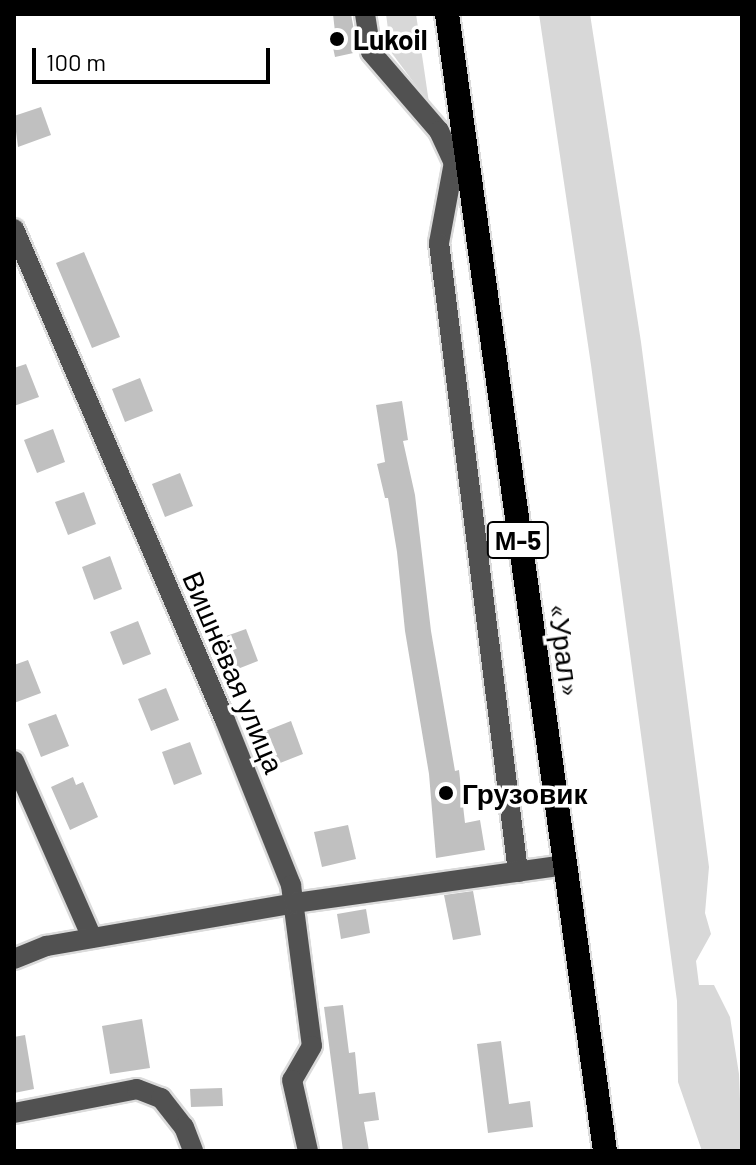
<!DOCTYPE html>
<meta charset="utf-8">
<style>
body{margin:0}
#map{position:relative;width:756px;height:1165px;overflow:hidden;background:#fff;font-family:Barlow,sans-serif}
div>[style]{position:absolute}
.green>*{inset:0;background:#d8d8d8}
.building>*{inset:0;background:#c0c0c0}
.roads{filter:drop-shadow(2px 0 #dbdbdb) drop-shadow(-2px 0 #dbdbdb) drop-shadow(0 2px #dbdbdb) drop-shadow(0 -2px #dbdbdb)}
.minor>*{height:20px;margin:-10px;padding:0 10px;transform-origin:10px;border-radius:10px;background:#515151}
.highway>*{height:24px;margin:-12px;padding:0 12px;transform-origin:12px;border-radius:12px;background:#000}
.dots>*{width:22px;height:22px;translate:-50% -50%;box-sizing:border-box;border:4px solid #fff;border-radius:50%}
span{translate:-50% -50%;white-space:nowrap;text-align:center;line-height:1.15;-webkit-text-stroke:7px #fff;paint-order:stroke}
.shield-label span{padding:2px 6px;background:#fff;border:2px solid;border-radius:6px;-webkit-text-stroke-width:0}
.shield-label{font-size:26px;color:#000;font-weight:700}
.poi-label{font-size:28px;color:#000;font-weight:700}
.left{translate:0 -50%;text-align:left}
.street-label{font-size:28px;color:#000}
.frame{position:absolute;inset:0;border:16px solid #000;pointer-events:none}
.scale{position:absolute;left:32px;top:48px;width:238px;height:36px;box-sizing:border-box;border:4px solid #000;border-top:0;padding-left:10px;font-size:24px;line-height:28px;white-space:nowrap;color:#000;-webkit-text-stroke:6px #fff;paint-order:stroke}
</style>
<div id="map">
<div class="green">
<i style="clip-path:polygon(386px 14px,416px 14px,429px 103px,391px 52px)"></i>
<i style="clip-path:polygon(539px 14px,590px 14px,641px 342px,709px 867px,705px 913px,711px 934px,696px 961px,699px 985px,714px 985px,730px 1017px,739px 1074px,742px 1151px,702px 1151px,678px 1082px,677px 1001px,591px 365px)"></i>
</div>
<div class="building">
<i style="clip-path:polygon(333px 14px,351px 14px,358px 52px,335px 57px,330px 33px,335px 32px)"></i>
<i style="clip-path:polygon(41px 107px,51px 135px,18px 147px,14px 116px)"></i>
<i style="clip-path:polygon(84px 252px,120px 337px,92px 348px,56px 263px)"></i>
<i style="clip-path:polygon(26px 364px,39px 397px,14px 406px,14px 368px)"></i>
<i style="clip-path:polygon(140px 378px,153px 411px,125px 422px,112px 389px)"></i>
<i style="clip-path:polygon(402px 401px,408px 440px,403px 441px,415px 495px,431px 631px,455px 771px,459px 770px,465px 823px,480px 820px,485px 850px,436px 858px,429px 774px,405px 631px,397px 552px,388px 498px,385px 498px,377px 464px,385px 462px,376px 405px)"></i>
<i style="clip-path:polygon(53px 429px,65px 462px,37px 473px,24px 440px)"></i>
<i style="clip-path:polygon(180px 473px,193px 506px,165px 517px,152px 484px)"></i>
<i style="clip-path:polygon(84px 492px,96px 524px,68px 535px,55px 502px)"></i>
<i style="clip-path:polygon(110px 556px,122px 589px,94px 600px,82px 567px)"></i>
<i style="clip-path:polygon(138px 621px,151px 654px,123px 665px,110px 632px)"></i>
<i style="clip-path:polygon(246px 629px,258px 661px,230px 672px,218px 639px)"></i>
<i style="clip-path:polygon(28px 660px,41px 693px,14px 703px,14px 665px)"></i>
<i style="clip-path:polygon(166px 688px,179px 720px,151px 731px,138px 699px)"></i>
<i style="clip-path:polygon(56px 714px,69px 746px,41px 757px,28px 724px)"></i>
<i style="clip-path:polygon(291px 721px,303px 754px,275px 765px,263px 732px)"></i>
<i style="clip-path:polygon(190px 742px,202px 774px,174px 785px,162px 752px)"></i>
<i style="clip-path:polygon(73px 777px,76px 785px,83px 782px,98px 817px,70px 830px,51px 787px)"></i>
<i style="clip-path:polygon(348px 825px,356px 859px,322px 867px,314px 832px)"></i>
<i style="clip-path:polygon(473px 891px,481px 935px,453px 940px,444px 895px)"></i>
<i style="clip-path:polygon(366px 909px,370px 933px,341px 939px,337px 914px)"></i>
<i style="clip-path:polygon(343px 1005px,349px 1053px,355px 1052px,359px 1094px,375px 1092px,379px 1120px,364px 1122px,369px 1151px,343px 1151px,324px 1007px)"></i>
<i style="clip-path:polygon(142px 1019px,150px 1068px,110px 1074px,102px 1026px)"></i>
<i style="clip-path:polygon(25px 1035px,34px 1089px,14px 1093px,14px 1037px)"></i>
<i style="clip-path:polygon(501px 1041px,509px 1104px,530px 1101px,533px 1127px,488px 1133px,477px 1044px)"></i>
<i style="clip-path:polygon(222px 1088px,223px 1106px,191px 1107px,190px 1089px)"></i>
</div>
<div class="roads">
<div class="minor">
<i style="left:365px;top:14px;width:38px;rotate:81deg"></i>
<i style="left:371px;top:52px;width:104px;rotate:49.3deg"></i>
<i style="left:439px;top:131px;width:45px;rotate:65.1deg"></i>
<i style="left:454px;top:162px;width:82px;rotate:100.5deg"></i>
<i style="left:439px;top:243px;width:634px;rotate:82.84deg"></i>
<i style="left:14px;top:229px;width:534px;rotate:66.75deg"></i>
<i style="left:225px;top:720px;width:178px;rotate:68.2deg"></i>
<i style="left:291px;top:885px;width:162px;rotate:82.6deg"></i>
<i style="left:312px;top:1046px;width:39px;rotate:120deg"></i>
<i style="left:292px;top:1080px;width:73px;rotate:77.3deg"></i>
<i style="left:14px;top:761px;width:193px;rotate:66.2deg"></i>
<i style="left:14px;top:959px;width:35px;rotate:-22deg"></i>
<i style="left:47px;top:946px;width:252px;rotate:-9.8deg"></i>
<i style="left:295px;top:903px;width:272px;rotate:-8deg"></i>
<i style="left:14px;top:1113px;width:125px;rotate:-11deg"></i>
<i style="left:137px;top:1089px;width:26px;rotate:21deg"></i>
<i style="left:161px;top:1098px;width:37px;rotate:52deg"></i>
<i style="left:184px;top:1127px;width:26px;rotate:69deg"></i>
</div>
<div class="highway">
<i style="left:447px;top:14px;width:1148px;rotate:82.09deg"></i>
</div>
</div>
<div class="dots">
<i style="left:337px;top:39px;background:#000"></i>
<i style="left:446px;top:793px;background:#000"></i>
</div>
<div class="shield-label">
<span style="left:518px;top:540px">М-5</span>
</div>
<div class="poi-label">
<span class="left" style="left:353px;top:39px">Lukoil</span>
<span class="left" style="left:462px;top:793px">Грузовик</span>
</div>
<div class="street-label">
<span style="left:565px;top:650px;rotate:82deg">«Урал»</span>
<span style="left:234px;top:672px;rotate:67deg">Вишнёвая улица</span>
</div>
<div class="frame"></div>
<div class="scale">100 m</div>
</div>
